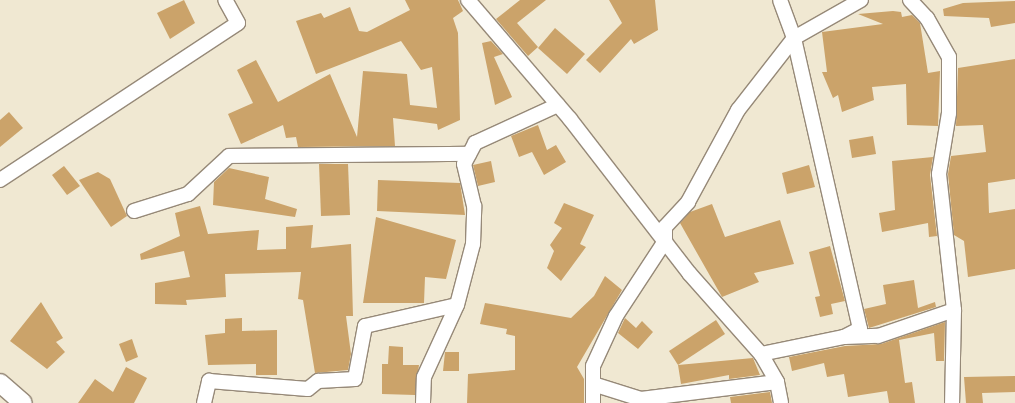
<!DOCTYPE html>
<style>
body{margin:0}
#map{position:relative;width:1015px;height:403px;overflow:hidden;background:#f0e8d2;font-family:Dekko,sans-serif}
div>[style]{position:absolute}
.building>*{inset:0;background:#cba36a}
.roads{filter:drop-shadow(1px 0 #968978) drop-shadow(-1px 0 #968978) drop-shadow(0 1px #968978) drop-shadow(0 -1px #968978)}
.minor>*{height:14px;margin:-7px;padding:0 7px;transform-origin:7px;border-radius:7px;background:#fff}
.tertiary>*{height:18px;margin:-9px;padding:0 9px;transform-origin:9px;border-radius:9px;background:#fff}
span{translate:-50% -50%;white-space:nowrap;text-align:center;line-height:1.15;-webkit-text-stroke:5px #f6f6f2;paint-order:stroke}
</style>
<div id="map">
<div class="building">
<i style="clip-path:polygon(184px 0,195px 23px,170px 39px,157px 13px)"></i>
<i style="clip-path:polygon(405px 0,458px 0,463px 11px,453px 18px,458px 33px,460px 120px,438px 130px,437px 124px,393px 118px,395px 146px,298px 147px,296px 137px,286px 138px,283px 125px,241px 144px,228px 114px,253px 103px,237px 70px,256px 60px,278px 102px,330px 74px,357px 137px,363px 71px,407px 74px,410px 105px,437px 108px,432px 67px,421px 70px,401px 41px,316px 74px,296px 21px,321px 13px,324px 18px,350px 7px,359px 31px,367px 32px,410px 10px)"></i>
<i style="clip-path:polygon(520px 0,546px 0,517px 23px,538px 47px,528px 56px,496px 19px)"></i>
<i style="clip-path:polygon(609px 0,655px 0,658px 30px,634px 44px,631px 39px,600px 73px,586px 60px,622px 23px)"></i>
<i style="clip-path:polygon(1015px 1px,1015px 23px,991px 27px,989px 18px,944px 16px,943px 9px,963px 3px)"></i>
<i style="clip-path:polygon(893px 11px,901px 12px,902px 17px,912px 15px,920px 23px,928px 73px,940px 71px,938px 126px,907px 125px,906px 84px,872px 87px,874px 100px,842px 112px,838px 95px,833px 98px,822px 72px,827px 72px,822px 32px,883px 24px,858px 14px)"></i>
<i style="clip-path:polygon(555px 28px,585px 54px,567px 74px,538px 48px)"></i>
<i style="clip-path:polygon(491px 41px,503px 54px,494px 57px,512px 97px,495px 105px,482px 43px)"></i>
<i style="clip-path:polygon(1015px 59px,1015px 179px,988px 183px,989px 213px,1015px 209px,1015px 269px,968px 277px,964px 241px,954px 235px,948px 174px,951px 156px,986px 152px,983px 125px,956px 126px,958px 68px)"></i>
<i style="clip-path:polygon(9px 112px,23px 128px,0 147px,0 120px)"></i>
<i style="clip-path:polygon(538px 125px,547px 150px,556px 145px,566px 162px,544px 175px,532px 152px,519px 157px,511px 136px)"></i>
<i style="clip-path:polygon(873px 136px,876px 154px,852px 158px,849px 140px)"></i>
<i style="clip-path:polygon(933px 157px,930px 175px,937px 236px,929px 237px,928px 223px,882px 232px,879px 213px,895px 210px,892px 161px)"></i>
<i style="clip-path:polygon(491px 161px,495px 182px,478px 186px,473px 165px)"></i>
<i style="clip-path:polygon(319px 164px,348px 164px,350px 215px,321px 216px)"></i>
<i style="clip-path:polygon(809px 165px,815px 187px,787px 194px,782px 173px)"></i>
<i style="clip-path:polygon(64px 166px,80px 186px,67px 195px,52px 175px)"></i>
<i style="clip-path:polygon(229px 168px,269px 177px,265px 199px,297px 209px,295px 217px,213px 205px,214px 182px)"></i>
<i style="clip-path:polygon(98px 172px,110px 179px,127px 216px,111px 227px,79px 180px)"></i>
<i style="clip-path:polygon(378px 180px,460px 183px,465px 215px,377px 211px)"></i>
<i style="clip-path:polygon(564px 203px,594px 215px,580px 244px,586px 247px,561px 281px,547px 268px,554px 251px,550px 245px,562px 228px,554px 223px)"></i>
<i style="clip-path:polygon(712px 204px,725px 237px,780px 220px,794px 264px,754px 273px,759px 282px,722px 297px,680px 223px,690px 212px)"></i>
<i style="clip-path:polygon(200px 206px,208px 234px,259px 230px,257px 250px,286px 249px,286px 227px,313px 225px,311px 248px,351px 244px,353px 316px,346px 316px,351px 354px,348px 370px,315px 373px,303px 300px,298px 299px,301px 272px,225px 274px,226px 297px,186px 300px,187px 305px,155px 304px,155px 283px,190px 277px,184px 251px,141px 260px,140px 254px,180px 236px,175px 213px)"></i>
<i style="clip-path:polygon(376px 217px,456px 240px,446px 279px,425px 277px,424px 303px,363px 303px)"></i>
<i style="clip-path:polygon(830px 246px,845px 301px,831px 304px,833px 314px,820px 317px,815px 297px,820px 296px,809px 252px)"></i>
<i style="clip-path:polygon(605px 276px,622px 290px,577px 367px,584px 379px,584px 403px,467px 403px,468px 374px,515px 370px,515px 336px,506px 334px,507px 329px,480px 324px,485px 303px,571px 318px,594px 296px)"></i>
<i style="clip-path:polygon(914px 280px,918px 308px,935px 302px,936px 307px,869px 328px,864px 309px,886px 304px,883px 285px)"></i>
<i style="clip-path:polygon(41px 302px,63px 338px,56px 342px,65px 352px,47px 369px,10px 341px)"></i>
<i style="clip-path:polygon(242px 318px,242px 331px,277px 330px,277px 375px,256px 375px,256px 364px,208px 365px,205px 335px,225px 333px,225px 319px)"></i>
<i style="clip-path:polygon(625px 318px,636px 328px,642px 321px,653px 332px,638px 349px,618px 333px)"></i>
<i style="clip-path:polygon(716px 320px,725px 334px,678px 365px,669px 351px)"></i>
<i style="clip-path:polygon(945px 322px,944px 361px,936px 361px,934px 333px,899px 340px,905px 383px,912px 382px,915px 403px,889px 403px,887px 391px,848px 397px,844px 374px,827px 377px,824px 363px,792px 371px,789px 357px,845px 346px,881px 344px)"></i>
<i style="clip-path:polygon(132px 339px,138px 357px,126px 362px,119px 344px)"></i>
<i style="clip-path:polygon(389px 346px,403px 347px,403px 365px,419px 365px,415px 395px,382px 394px,382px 364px,388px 364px)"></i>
<i style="clip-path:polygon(445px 352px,459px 352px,459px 371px,443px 371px)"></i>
<i style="clip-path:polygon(753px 358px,760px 375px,729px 379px,729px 375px,681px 384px,678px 365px)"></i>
<i style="clip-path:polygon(126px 367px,147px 378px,134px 403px,78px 403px,95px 379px,113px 392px)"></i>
<i style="clip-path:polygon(1015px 376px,1015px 392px,982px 393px,983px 403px,966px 403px,964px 377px)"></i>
<i style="clip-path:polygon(770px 392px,772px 403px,731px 403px,730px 397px)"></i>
</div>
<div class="roads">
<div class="minor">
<i style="left:468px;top:0;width:157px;rotate:49.4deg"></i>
<i style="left:570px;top:119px;width:195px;rotate:52.3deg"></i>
<i style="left:689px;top:273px;width:108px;rotate:48.4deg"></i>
<i style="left:761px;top:354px;width:32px;rotate:60deg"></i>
<i style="left:777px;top:382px;width:21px;rotate:79deg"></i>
<i style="left:910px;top:0;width:25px;rotate:47deg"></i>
<i style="left:927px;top:18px;width:45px;rotate:60.6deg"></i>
<i style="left:949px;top:57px;width:56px;rotate:90deg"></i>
<i style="left:949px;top:113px;width:62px;rotate:99.3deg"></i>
<i style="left:939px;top:174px;width:137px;rotate:83.7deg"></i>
<i style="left:954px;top:310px;width:93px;rotate:91.2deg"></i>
<i style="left:0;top:180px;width:285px;rotate:-33.4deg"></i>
<i style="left:238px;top:23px;width:26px;rotate:-119deg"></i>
<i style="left:134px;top:211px;width:57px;rotate:-17.5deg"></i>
<i style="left:188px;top:194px;width:56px;rotate:-42.8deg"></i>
<i style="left:229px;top:156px;width:240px;rotate:-0.5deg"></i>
<i style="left:844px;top:337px;width:18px;rotate:-27deg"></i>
<i style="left:860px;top:329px;width:298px;rotate:-102.8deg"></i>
<i style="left:794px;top:38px;width:77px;rotate:-29.6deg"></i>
<i style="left:761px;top:354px;width:85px;rotate:-11.6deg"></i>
<i style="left:844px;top:337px;width:34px;rotate:-2deg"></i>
<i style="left:878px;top:336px;width:80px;rotate:-18.9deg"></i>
<i style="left:593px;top:384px;width:50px;rotate:17.4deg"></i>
<i style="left:641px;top:399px;width:137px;rotate:-7.1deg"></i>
<i style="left:204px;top:403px;width:23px;rotate:-77deg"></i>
<i style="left:209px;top:381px;width:99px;rotate:4.6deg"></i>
<i style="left:308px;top:389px;width:13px;rotate:-39deg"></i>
<i style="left:318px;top:381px;width:37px;rotate:-3deg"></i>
<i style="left:355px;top:379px;width:54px;rotate:-79.3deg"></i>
<i style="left:365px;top:326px;width:94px;rotate:-12.9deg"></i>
<i style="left:423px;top:403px;width:26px;rotate:-88deg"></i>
<i style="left:424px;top:377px;width:79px;rotate:-65.4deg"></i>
<i style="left:457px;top:305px;width:63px;rotate:-75.3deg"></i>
<i style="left:473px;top:244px;width:38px;rotate:-88deg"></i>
<i style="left:474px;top:206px;width:43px;rotate:-103.4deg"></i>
<i style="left:464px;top:164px;width:24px;rotate:-62deg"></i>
<i style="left:475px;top:143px;width:91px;rotate:-24.6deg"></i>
<i style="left:593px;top:403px;width:37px;rotate:-90deg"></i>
<i style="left:593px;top:366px;width:55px;rotate:-65.3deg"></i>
<i style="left:616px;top:316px;width:90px;rotate:-56.8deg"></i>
<i style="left:665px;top:241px;width:14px;rotate:-90deg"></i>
<i style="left:665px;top:227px;width:34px;rotate:-47deg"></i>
<i style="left:688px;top:202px;width:105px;rotate:-61.5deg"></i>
<i style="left:738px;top:110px;width:91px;rotate:-52.1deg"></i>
<i style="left:794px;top:38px;width:40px;rotate:-110.2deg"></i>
</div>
<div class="tertiary">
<i style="left:0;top:383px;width:30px;rotate:41deg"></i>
</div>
</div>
</div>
